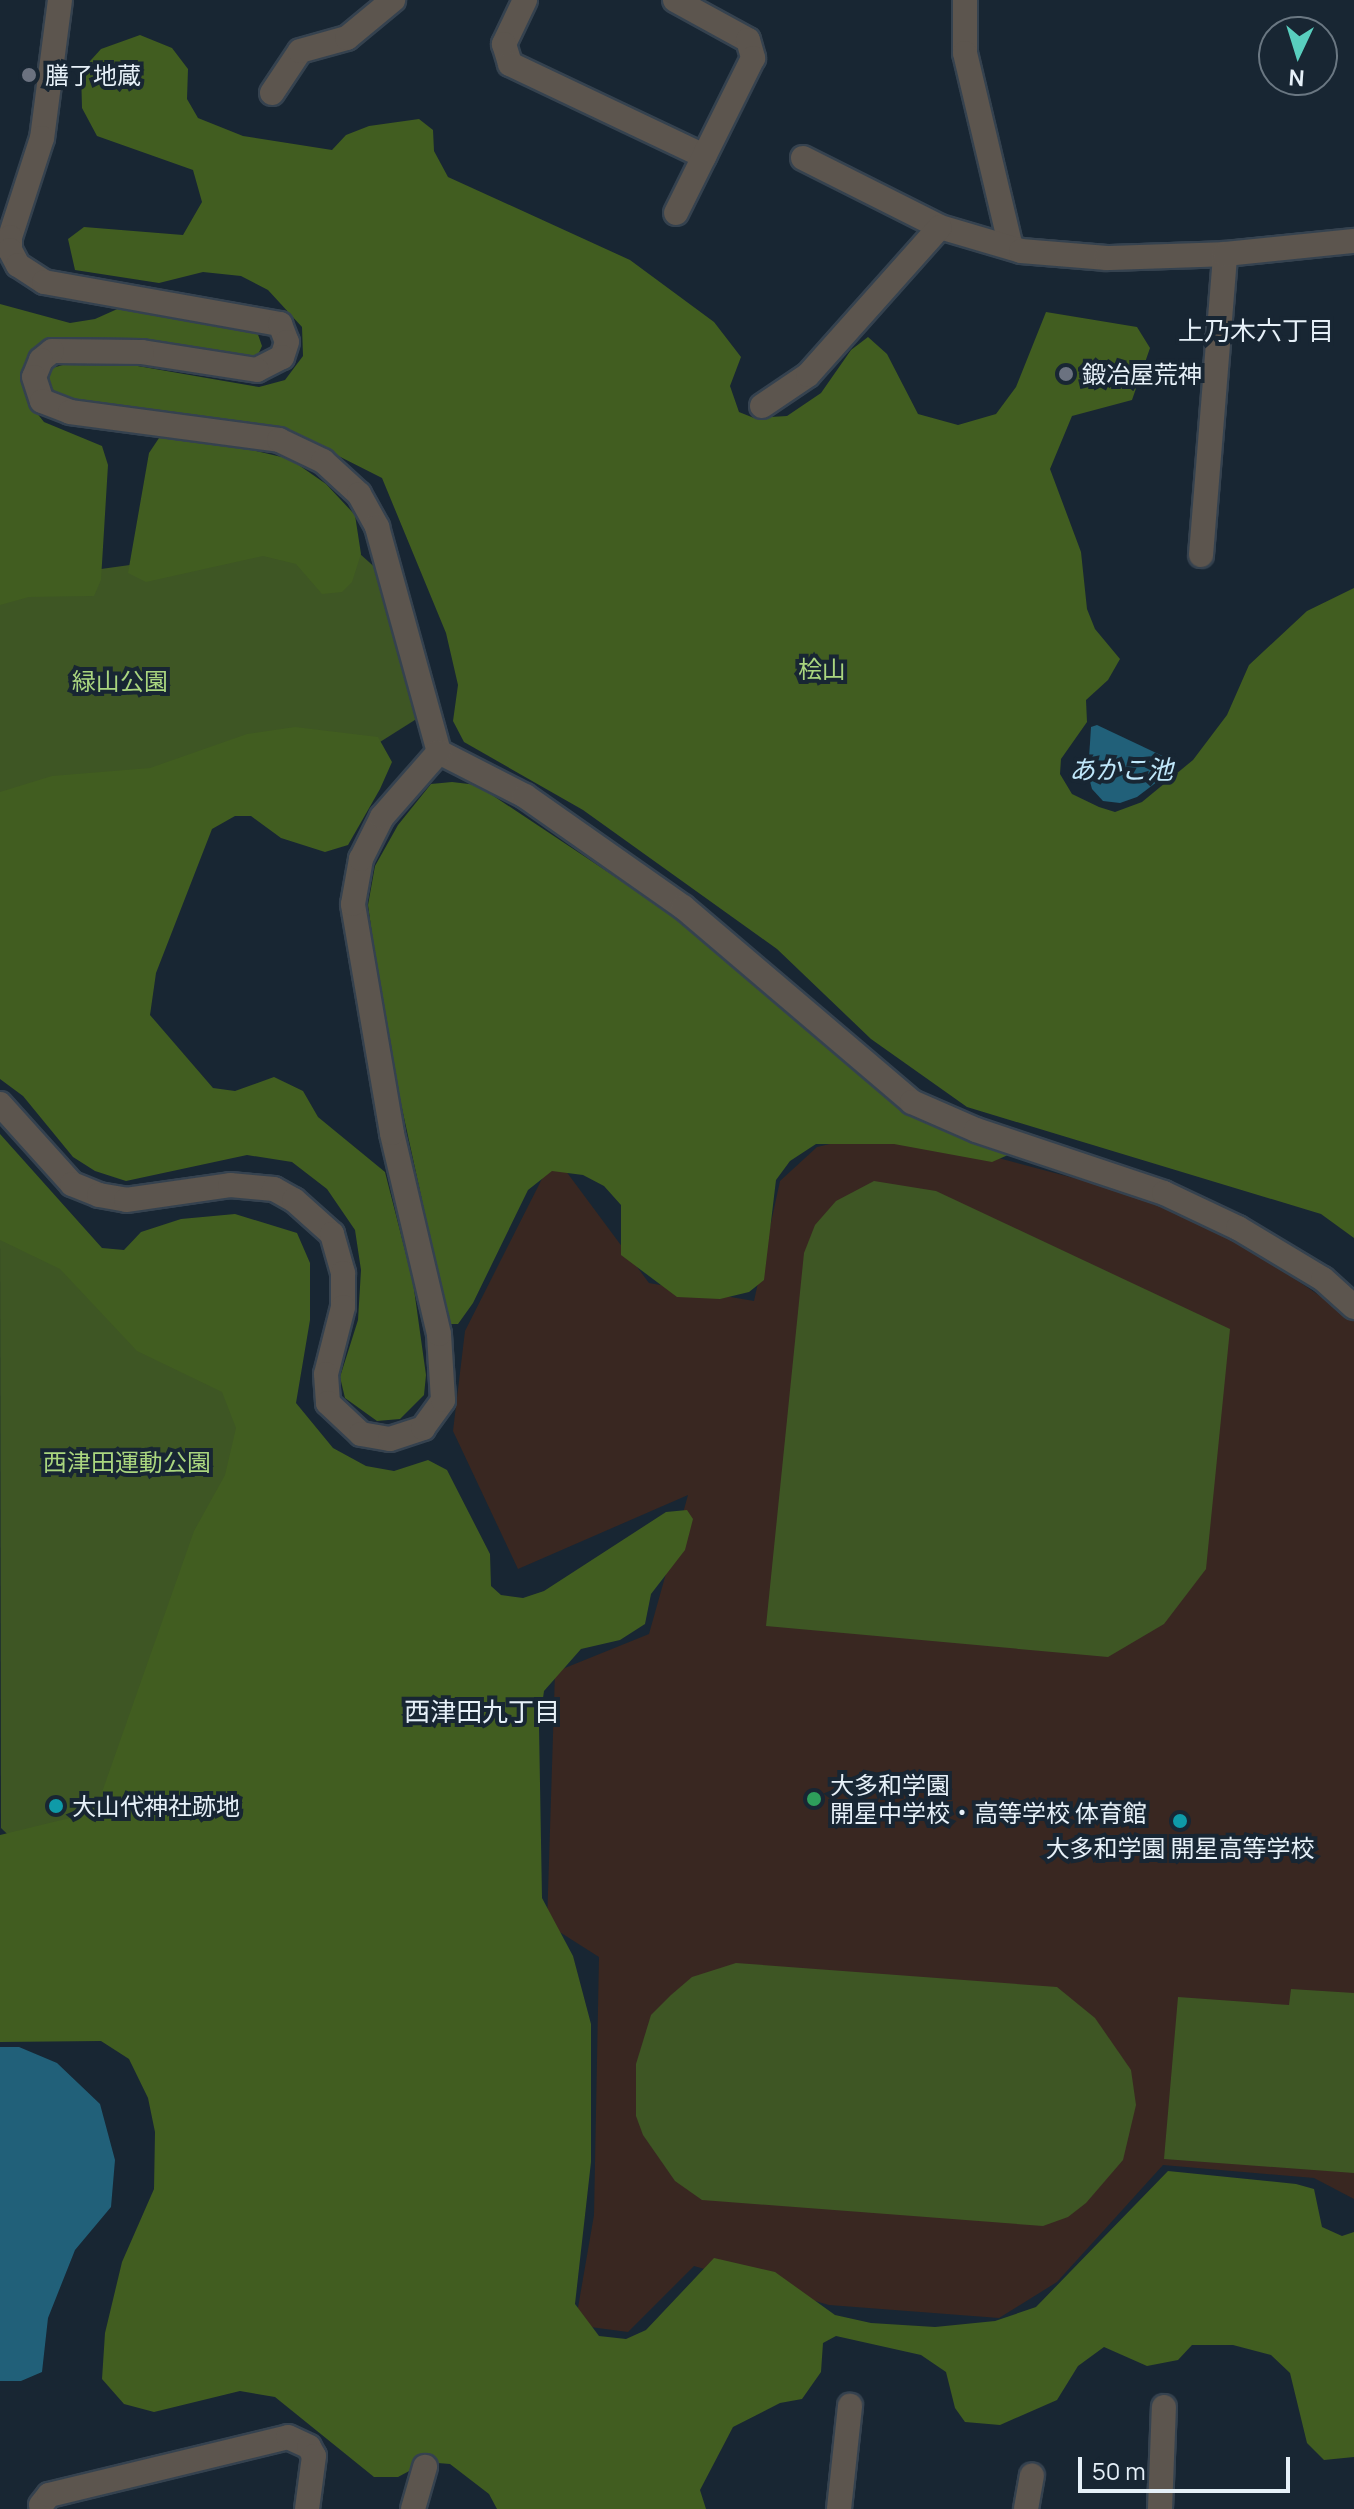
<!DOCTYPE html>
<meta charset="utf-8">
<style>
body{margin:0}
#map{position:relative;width:1354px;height:2509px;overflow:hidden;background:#182633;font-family:Manrope,"Noto Sans JP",sans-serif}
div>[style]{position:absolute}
.education>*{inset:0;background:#392721}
.green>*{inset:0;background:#3e5624}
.forest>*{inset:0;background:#415d20}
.water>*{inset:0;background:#216079}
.roads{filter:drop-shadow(2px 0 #35424f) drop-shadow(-2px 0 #35424f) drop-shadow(0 2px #35424f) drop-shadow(0 -2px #35424f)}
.street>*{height:24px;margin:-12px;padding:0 12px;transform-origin:12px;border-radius:12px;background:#5c554e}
.dots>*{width:22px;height:22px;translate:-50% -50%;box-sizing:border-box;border:4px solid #182633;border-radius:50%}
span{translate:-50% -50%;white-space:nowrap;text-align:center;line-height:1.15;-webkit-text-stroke:8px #182633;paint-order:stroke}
.poi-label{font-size:24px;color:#e6f0f8}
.left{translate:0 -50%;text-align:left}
.park-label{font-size:24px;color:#aad67f}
.neighbourhood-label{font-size:26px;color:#e6f0f8}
.water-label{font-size:26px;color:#c0e8fb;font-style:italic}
.north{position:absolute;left:1258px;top:16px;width:80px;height:80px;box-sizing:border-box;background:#182633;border:2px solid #6a7782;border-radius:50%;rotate:184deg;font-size:22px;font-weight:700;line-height:32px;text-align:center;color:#e6f0f8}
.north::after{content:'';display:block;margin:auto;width:28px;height:36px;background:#59cebe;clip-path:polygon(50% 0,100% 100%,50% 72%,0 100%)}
.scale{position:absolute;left:1078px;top:2457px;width:212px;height:36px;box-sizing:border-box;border:4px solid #e6f0f8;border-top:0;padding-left:10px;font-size:24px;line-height:28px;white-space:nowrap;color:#e6f0f8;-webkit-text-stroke:6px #182633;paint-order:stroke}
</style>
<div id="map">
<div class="education">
<i style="clip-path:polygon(868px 1135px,991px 1156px,1134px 1194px,1233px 1237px,1354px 1319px,1354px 2199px,1314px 2178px,1163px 2165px,1057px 2282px,999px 2318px,829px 2305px,694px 2266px,628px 2332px,575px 2325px,594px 2215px,599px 1957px,547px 1924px,555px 1672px,649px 1634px,688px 1495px,518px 1569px,453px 1431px,465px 1331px,554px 1155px,649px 1283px,754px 1301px,780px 1181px,817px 1147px)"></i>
</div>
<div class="green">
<i style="clip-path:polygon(340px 536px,379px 571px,418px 718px,380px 742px,0 822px,0 583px)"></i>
<i style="clip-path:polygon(874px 1181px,936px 1191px,1230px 1329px,1206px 1569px,1164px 1624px,1108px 1657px,766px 1626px,804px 1253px,815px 1225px,836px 1201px)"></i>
<i style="clip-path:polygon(0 1225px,71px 1252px,255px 1421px,113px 1799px,25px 1851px,1px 1828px)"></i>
<i style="clip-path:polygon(736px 1963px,1057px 1987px,1095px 2018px,1131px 2070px,1136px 2105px,1123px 2160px,1086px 2203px,1068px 2217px,1043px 2226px,702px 2200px,675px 2181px,643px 2135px,636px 2116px,636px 2064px,651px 2015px,671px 1995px,692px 1977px)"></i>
<i style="clip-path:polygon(1291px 1989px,1354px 1993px,1354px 2173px,1164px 2159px,1178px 1997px,1289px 2005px)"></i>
</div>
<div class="forest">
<i style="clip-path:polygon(140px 35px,172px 48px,188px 69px,187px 99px,198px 118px,243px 136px,332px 150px,346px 135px,369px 126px,419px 119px,433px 130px,434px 151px,448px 177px,630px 260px,714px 322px,741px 357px,730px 386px,739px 412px,754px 418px,787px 416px,821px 393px,851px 350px,868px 337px,887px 354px,918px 414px,958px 425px,996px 414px,1016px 387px,1046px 312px,1137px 327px,1150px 348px,1132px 400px,1072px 416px,1050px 469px,1081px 552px,1087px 609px,1095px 629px,1120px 659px,1108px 680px,1086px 700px,1087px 722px,1061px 759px,1060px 774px,1072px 794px,1099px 807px,1115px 812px,1142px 802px,1193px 760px,1227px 715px,1249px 665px,1307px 611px,1354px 588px,1354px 1238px,1321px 1214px,967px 1107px,871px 1039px,777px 949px,583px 810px,464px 742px,453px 721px,458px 685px,446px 633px,382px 478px,289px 431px,63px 401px,49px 385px,49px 369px,73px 362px,126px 364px,259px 387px,285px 380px,303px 356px,302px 327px,268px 290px,241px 276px,203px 272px,159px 283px,75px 270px,68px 239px,84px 227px,183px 235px,202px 202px,193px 170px,97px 136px,82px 108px,81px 71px,101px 49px)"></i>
<i style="clip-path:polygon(133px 302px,255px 326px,262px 346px,255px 361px,43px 345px,25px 363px,22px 385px,32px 407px,44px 422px,102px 446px,108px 465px,101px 580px,94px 596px,29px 597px,0 605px,0 304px,70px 323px,95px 319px)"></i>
<i style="clip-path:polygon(184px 434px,290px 459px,326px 484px,355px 515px,361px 554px,352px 582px,342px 592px,322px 594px,296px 564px,263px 556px,146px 582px,128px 573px,149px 453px,159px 438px)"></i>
<i style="clip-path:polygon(295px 727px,378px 737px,392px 762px,380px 789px,348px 845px,325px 852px,281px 838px,251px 816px,235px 816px,212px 829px,156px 973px,150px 1015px,213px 1088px,235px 1091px,274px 1077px,303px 1091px,318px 1117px,385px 1172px,413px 1282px,426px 1375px,424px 1395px,400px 1419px,377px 1421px,345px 1398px,340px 1377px,358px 1320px,361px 1270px,355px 1230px,327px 1189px,292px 1162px,247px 1155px,126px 1181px,95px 1171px,73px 1157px,23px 1096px,0 1079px,0 792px,52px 776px,150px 768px,247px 734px)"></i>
<i style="clip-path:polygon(452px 782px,477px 785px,662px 908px,908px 1107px,1005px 1146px,1008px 1155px,992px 1162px,894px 1144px,816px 1144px,790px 1161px,776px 1180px,764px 1280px,749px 1292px,720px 1299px,677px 1297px,621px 1255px,621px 1205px,604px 1186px,583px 1175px,552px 1171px,528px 1190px,473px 1303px,458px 1324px,449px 1324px,386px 1035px,368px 905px,375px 866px,398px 825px,431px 784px)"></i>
<i style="clip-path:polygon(0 1134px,102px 1248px,124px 1250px,141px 1232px,181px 1219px,235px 1214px,297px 1233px,310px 1263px,310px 1320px,296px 1403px,333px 1448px,366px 1466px,394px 1471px,428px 1460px,447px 1470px,490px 1554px,491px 1586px,501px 1595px,523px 1598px,544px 1591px,666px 1512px,687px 1510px,693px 1519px,685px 1550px,651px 1594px,645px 1624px,620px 1640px,581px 1649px,544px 1691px,539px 1726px,542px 1898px,573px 1956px,591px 2024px,591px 2162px,575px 2304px,599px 2336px,626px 2339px,646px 2330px,714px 2258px,775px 2272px,835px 2315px,871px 2323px,935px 2327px,995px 2321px,1036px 2307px,1168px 2171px,1296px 2184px,1314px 2189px,1322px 2227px,1342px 2236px,1354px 2232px,1354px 2457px,1324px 2460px,1307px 2443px,1290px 2373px,1271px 2355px,1233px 2345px,1192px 2345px,1178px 2360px,1147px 2366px,1104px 2347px,1078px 2366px,1057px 2400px,1000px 2425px,965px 2422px,955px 2408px,946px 2372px,921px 2355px,836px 2336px,823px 2343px,821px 2372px,802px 2399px,780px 2403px,733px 2427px,700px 2490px,706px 2509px,497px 2509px,489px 2494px,450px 2464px,426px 2462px,398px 2477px,374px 2477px,275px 2397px,240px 2391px,154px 2412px,124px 2404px,102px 2379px,105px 2333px,122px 2262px,154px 2189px,155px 2132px,148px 2098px,129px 2059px,101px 2041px,0 2042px,0 1835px,78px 1816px,101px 1795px,194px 1531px,225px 1475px,236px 1428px,222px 1392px,137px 1351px,60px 1269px,0 1240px)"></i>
</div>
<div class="water">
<i style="clip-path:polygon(1097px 725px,1169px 759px,1166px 775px,1137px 797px,1120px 803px,1103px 801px,1092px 789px,1088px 774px,1091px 727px)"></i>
<i style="clip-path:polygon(0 2047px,19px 2047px,57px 2063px,100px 2104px,115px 2160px,111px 2207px,75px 2250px,48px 2318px,42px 2372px,21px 2381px,0 2381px)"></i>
</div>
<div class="roads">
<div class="street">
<i style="left:60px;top:0;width:139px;rotate:97.4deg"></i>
<i style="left:42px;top:138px;width:104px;rotate:107.9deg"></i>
<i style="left:10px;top:237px;width:13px;rotate:90deg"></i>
<i style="left:10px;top:250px;width:17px;rotate:62deg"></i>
<i style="left:18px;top:265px;width:31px;rotate:33deg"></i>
<i style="left:44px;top:282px;width:240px;rotate:10.1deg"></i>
<i style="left:280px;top:324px;width:19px;rotate:69deg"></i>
<i style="left:287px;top:342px;width:16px;rotate:108deg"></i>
<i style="left:282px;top:357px;width:28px;rotate:153deg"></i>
<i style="left:257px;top:370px;width:116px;rotate:-171.1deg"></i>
<i style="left:142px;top:352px;width:90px;rotate:-179.4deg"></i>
<i style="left:52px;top:351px;width:14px;rotate:141deg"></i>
<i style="left:41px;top:360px;width:18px;rotate:112deg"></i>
<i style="left:34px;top:377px;width:25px;rotate:72deg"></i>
<i style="left:42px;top:401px;width:30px;rotate:21deg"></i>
<i style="left:70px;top:412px;width:211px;rotate:7.6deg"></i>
<i style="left:279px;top:440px;width:49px;rotate:25.5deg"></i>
<i style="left:323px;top:461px;width:49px;rotate:42.5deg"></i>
<i style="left:359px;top:494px;width:38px;rotate:61deg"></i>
<i style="left:377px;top:527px;width:233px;rotate:74.6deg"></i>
<i style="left:439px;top:752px;width:97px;rotate:27.1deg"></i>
<i style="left:525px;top:796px;width:193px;rotate:35.1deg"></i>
<i style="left:683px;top:907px;width:301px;rotate:40.4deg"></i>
<i style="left:912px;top:1102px;width:70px;rotate:23.6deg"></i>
<i style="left:976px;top:1130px;width:198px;rotate:18.5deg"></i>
<i style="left:1164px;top:1193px;width:82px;rotate:25.3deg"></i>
<i style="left:1238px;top:1228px;width:99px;rotate:31deg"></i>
<i style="left:1323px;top:1279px;width:42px;rotate:42.1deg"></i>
<i style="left:525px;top:0;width:49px;rotate:115.5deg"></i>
<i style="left:504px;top:44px;width:21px;rotate:73deg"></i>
<i style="left:510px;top:64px;width:215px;rotate:25.4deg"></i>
<i style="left:675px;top:0;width:83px;rotate:28.7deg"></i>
<i style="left:748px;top:40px;width:19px;rotate:74deg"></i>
<i style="left:753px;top:58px;width:173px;rotate:116.4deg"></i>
<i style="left:965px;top:0;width:53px;rotate:90deg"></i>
<i style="left:965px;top:53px;width:200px;rotate:76.7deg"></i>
<i style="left:272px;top:93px;width:50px;rotate:-56.3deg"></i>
<i style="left:300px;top:51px;width:49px;rotate:-15.5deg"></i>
<i style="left:347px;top:38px;width:60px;rotate:-39.6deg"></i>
<i style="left:803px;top:158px;width:153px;rotate:26.7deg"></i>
<i style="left:940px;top:227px;width:84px;rotate:16.5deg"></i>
<i style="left:1021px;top:251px;width:86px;rotate:4.7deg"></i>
<i style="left:1107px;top:258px;width:118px;rotate:-1.9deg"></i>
<i style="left:762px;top:406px;width:55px;rotate:-34deg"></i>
<i style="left:808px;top:375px;width:198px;rotate:-48.3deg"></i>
<i style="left:1201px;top:555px;width:302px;rotate:-85.4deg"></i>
<i style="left:1225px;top:254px;width:130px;rotate:-5.8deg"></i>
<i style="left:0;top:1104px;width:108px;rotate:48deg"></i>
<i style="left:72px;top:1184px;width:29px;rotate:22deg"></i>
<i style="left:99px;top:1195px;width:27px;rotate:10deg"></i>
<i style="left:126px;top:1200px;width:105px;rotate:-8.2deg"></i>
<i style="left:230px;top:1185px;width:44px;rotate:5.2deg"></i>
<i style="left:274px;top:1189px;width:23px;rotate:29deg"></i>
<i style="left:294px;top:1200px;width:51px;rotate:41.8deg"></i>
<i style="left:332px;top:1234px;width:41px;rotate:74.2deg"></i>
<i style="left:343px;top:1273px;width:34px;rotate:90deg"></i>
<i style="left:343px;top:1307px;width:69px;rotate:104.2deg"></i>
<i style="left:326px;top:1374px;width:29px;rotate:86deg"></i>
<i style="left:328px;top:1403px;width:45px;rotate:43.2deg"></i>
<i style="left:361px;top:1434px;width:29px;rotate:10deg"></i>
<i style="left:390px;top:1439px;width:35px;rotate:-18deg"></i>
<i style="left:423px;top:1428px;width:34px;rotate:-54deg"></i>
<i style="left:443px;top:1400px;width:66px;rotate:-93.5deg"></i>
<i style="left:439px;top:1334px;width:206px;rotate:-103.2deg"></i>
<i style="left:392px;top:1133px;width:232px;rotate:-99.7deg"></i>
<i style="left:353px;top:904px;width:46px;rotate:-79.9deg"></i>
<i style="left:361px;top:859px;width:47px;rotate:-63.4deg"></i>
<i style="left:382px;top:817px;width:86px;rotate:-48.8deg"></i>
<i style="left:41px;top:2505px;width:13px;rotate:-51deg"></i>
<i style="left:49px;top:2495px;width:246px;rotate:-13.6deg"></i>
<i style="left:288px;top:2437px;width:23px;rotate:25deg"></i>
<i style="left:309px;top:2447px;width:10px;rotate:61deg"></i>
<i style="left:314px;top:2456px;width:53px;rotate:97.5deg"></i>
<i style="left:413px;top:2509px;width:44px;rotate:-74.1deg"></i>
<i style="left:839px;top:2509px;width:104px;rotate:-83.9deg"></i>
<i style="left:1026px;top:2509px;width:34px;rotate:-80deg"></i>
<i style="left:1160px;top:2509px;width:102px;rotate:-87.8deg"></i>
</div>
</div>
<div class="dots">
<i style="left:29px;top:75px;background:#6b7280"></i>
<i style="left:1066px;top:374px;background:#6b7280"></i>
<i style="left:814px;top:1799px;background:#2e9e5b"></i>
<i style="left:56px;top:1806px;background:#0f9aa8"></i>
<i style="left:1180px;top:1821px;background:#0f9aa8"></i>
</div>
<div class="poi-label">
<span class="left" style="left:45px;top:75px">膳了地蔵</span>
<span class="left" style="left:1082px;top:374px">鍛冶屋荒神</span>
<span class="left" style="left:830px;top:1799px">大多和学園<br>開星中学校・高等学校 体育館</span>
<span class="left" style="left:72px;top:1806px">大山代神社跡地</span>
<span style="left:1180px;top:1848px">大多和学園 開星高等学校</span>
</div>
<div class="park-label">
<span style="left:822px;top:669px">桧山</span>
<span style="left:120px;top:681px">緑山公園</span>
<span style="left:127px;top:1462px">西津田運動公園</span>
</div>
<div class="neighbourhood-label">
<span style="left:1256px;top:331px">上乃木六丁目</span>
<span style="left:482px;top:1712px">西津田九丁目</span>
</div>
<div class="water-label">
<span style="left:1121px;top:770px">あかこ池</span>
</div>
<div class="north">N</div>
<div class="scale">50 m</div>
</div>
